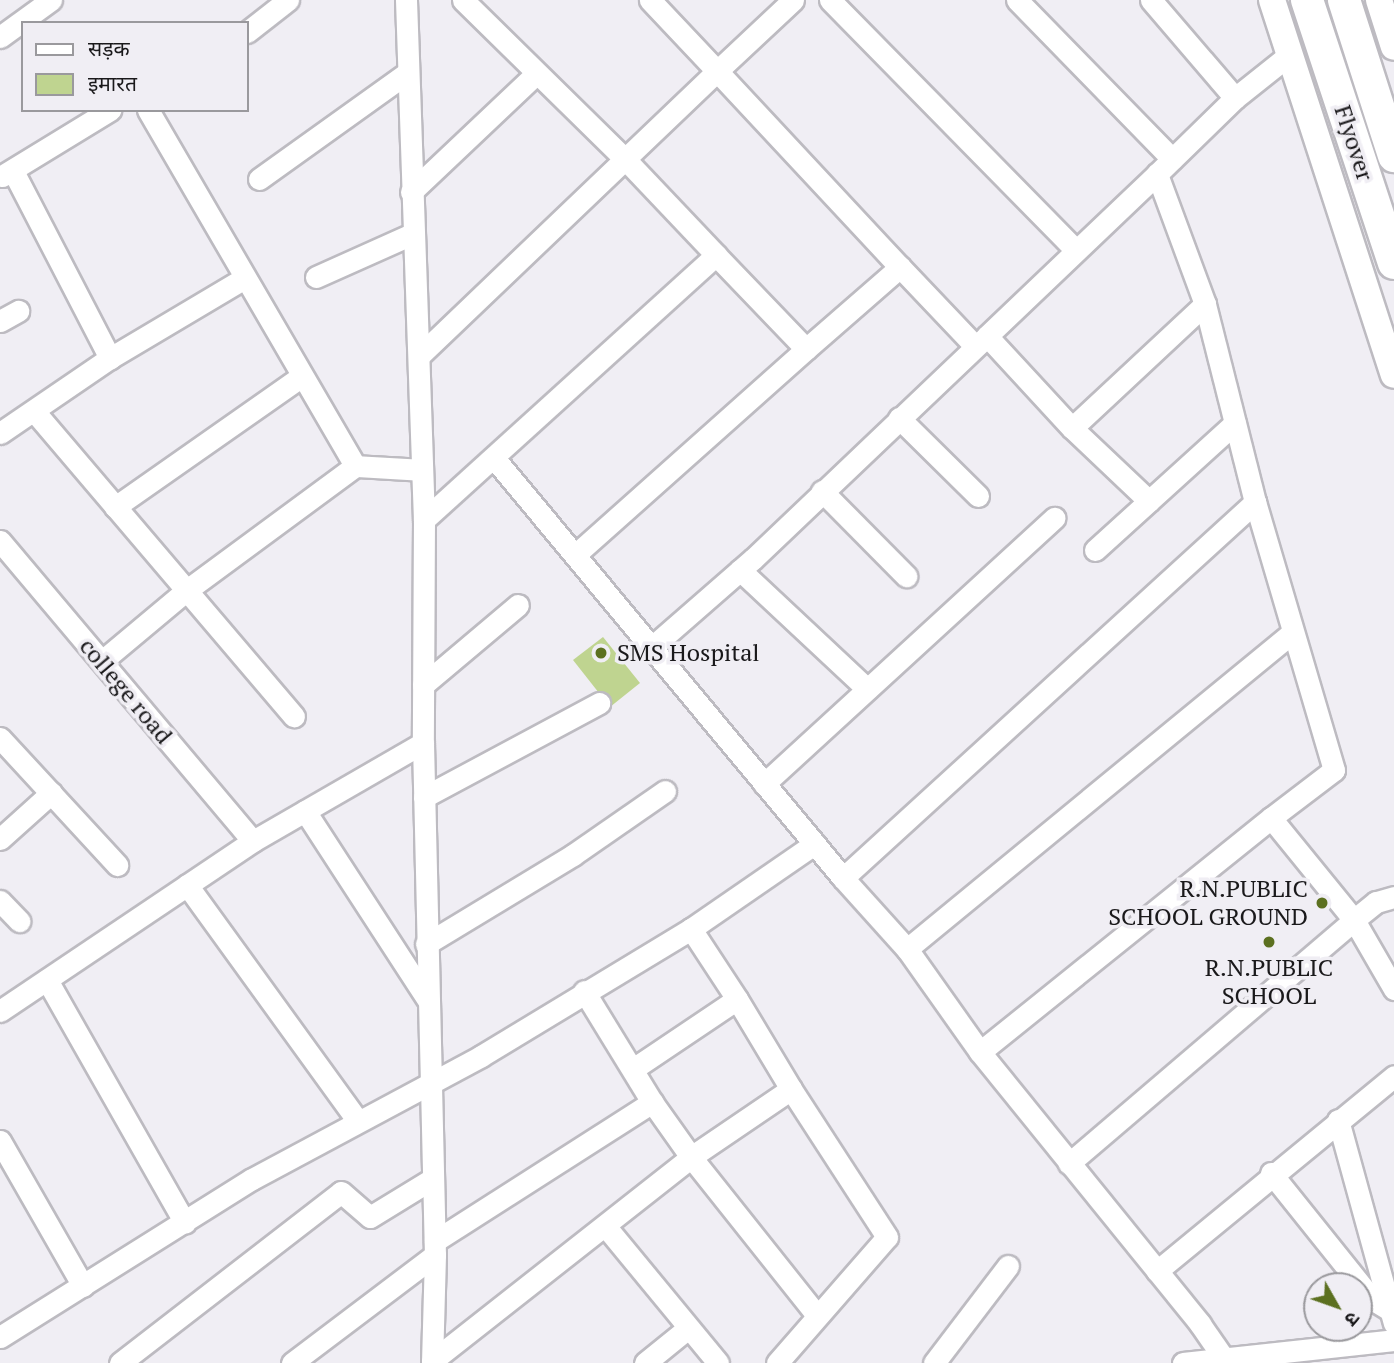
<!DOCTYPE html>
<meta charset="utf-8">
<style>
body{margin:0}
#map{position:relative;width:1394px;height:1363px;overflow:hidden;background:#f0eef4;font-family:"PT Serif","Noto Sans Devanagari",serif}
div>[style]{position:absolute}
.building>*{inset:0;background:#bfd490}
.roads{filter:drop-shadow(2px 0 #bdbbc1) drop-shadow(-2px 0 #bdbbc1) drop-shadow(0 2px #bdbbc1) drop-shadow(0 -2px #bdbbc1)}
.minor>*{height:21px;margin:-10.5px;padding:0 10.5px;transform-origin:10.5px;border-radius:10.5px;background:#fff}
.major>*{height:26px;margin:-13px;padding:0 13px;transform-origin:13px;border-radius:13px;background:#fff}
.highway>*{height:32px;margin:-16px;padding:0 16px;transform-origin:16px;border-radius:16px;background:#fff}
.dots>*{width:19px;height:19px;translate:-50% -50%;box-sizing:border-box;border:4px solid #f0eef4;border-radius:50%}
span{translate:-50% -50%;white-space:nowrap;text-align:center;line-height:1.15;-webkit-text-stroke:7px #f0eef4;paint-order:stroke}
.street-label{font-size:24px;color:#1a191b}
.poi-label{font-size:24px;color:#1a191b}
.left{translate:0 -50%;text-align:left}
.right{translate:-100% -50%;text-align:right}
.legend{position:absolute;left:21px;top:21px;width:228px;height:91px;box-sizing:border-box;background:#f0eef4;border:2px solid #9a999d;margin:0;padding:9px 12px;list-style:none;font-size:21px;color:#1a191b}
.legend li{display:flex;align-items:center;gap:14px;height:35px}
.legend b{width:35px;border:2px solid #9a999d}
.north{position:absolute;left:1303px;top:1272px;width:70px;height:70px;box-sizing:border-box;background:#f0eef4;border:2px solid #9a999d;border-radius:50%;rotate:130deg;font-size:19px;font-weight:700;line-height:28px;text-align:center;color:#1a191b}
.north::after{content:'';display:block;margin:auto;width:24px;height:32px;background:#5c7020;clip-path:polygon(50% 0,100% 100%,50% 72%,0 100%)}
</style>
<div id="map">
<div class="building">
<i style="clip-path:polygon(603px 637px,640px 683px,610px 707px,573px 660px)"></i>
</div>
<div class="roads">
<div class="minor">
<i style="left:406px;top:0;width:520px;rotate:88.02deg"></i>
<i style="left:424px;top:520px;width:223px;rotate:90.3deg"></i>
<i style="left:423px;top:743px;width:512px;rotate:88.66deg"></i>
<i style="left:435px;top:1255px;width:108px;rotate:91.6deg"></i>
<i style="left:463px;top:0;width:227px;rotate:44.5deg"></i>
<i style="left:625px;top:159px;width:127px;rotate:-43.7deg"></i>
<i style="left:717px;top:71px;width:98px;rotate:-133.3deg"></i>
<i style="left:793px;top:0;width:104px;rotate:136.9deg"></i>
<i style="left:717px;top:71px;width:268px;rotate:47deg"></i>
<i style="left:830px;top:0;width:351px;rotate:45.5deg"></i>
<i style="left:1017px;top:0;width:222px;rotate:45.7deg"></i>
<i style="left:1151px;top:0;width:129px;rotate:49.4deg"></i>
<i style="left:247px;top:32px;width:52px;rotate:-38deg"></i>
<i style="left:0;top:37px;width:63px;rotate:-36deg"></i>
<i style="left:148px;top:110px;width:412px;rotate:59.8deg"></i>
<i style="left:13px;top:171px;width:211px;rotate:62.6deg"></i>
<i style="left:1157px;top:174px;width:235px;rotate:136.4deg"></i>
<i style="left:987px;top:336px;width:125px;rotate:47.3deg"></i>
<i style="left:1072px;top:428px;width:182px;rotate:-43deg"></i>
<i style="left:2px;top:176px;width:127px;rotate:-31.4deg"></i>
<i style="left:259px;top:179px;width:182px;rotate:-35.6deg"></i>
<i style="left:411px;top:192px;width:173px;rotate:-43.4deg"></i>
<i style="left:316px;top:277px;width:105px;rotate:-24.1deg"></i>
<i style="left:0;top:321px;width:21px;rotate:-29deg"></i>
<i style="left:806px;top:349px;width:125px;rotate:-41.1deg"></i>
<i style="left:900px;top:267px;width:109px;rotate:46.5deg"></i>
<i style="left:421px;top:354px;width:282px;rotate:-43.7deg"></i>
<i style="left:625px;top:159px;width:132px;rotate:46.5deg"></i>
<i style="left:716px;top:255px;width:394px;rotate:137.8deg"></i>
<i style="left:34px;top:411px;width:401px;rotate:49.6deg"></i>
<i style="left:899px;top:418px;width:111px;rotate:44.6deg"></i>
<i style="left:1072px;top:428px;width:106px;rotate:43.5deg"></i>
<i style="left:1149px;top:501px;width:116px;rotate:-42.2deg"></i>
<i style="left:0;top:433px;width:133px;rotate:-34.3deg"></i>
<i style="left:110px;top:358px;width:157px;rotate:-30.7deg"></i>
<i style="left:494px;top:458px;width:546px;rotate:50.28deg"></i>
<i style="left:843px;top:878px;width:96px;rotate:48deg"></i>
<i style="left:907px;top:949px;width:126px;rotate:54.7deg"></i>
<i style="left:980px;top:1052px;width:350px;rotate:51deg"></i>
<i style="left:1200px;top:1324px;width:47px;rotate:55.3deg"></i>
<i style="left:822px;top:491px;width:120px;rotate:45.3deg"></i>
<i style="left:115px;top:507px;width:228px;rotate:-35deg"></i>
<i style="left:0;top:541px;width:392px;rotate:49.9deg"></i>
<i style="left:1095px;top:550px;width:73px;rotate:-42.2deg"></i>
<i style="left:575px;top:555px;width:310px;rotate:-41.7deg"></i>
<i style="left:806px;top:349px;width:130px;rotate:-133.8deg"></i>
<i style="left:740px;top:570px;width:174px;rotate:43.1deg"></i>
<i style="left:652px;top:647px;width:134px;rotate:-41.1deg"></i>
<i style="left:753px;top:559px;width:323px;rotate:-43.6deg"></i>
<i style="left:102px;top:661px;width:111px;rotate:-39.9deg"></i>
<i style="left:187px;top:590px;width:209px;rotate:-36.4deg"></i>
<i style="left:355px;top:466px;width:67px;rotate:3.4deg"></i>
<i style="left:423px;top:685px;width:124px;rotate:-40.1deg"></i>
<i style="left:0;top:738px;width:173px;rotate:47.3deg"></i>
<i style="left:764px;top:784px;width:394px;rotate:-42.5deg"></i>
<i style="left:424px;top:797px;width:199px;rotate:-28.2deg"></i>
<i style="left:305px;top:811px;width:224px;rotate:57deg"></i>
<i style="left:1271px;top:818px;width:79px;rotate:-37.3deg"></i>
<i style="left:1334px;top:770px;width:279px;rotate:-106.4deg"></i>
<i style="left:1255px;top:502px;width:204px;rotate:-104.2deg"></i>
<i style="left:1205px;top:304px;width:139px;rotate:-110.3deg"></i>
<i style="left:1157px;top:174px;width:109px;rotate:-44.3deg"></i>
<i style="left:1235px;top:98px;width:69px;rotate:-38.5deg"></i>
<i style="left:0;top:839px;width:69px;rotate:-42deg"></i>
<i style="left:843px;top:878px;width:558px;rotate:-42.38deg"></i>
<i style="left:187px;top:885px;width:291px;rotate:54.1deg"></i>
<i style="left:1394px;top:897px;width:19px;rotate:164deg"></i>
<i style="left:1376px;top:902px;width:28px;rotate:141deg"></i>
<i style="left:1354px;top:920px;width:80px;rotate:59.9deg"></i>
<i style="left:0;top:901px;width:28px;rotate:46deg"></i>
<i style="left:426px;top:944px;width:172px;rotate:-31.2deg"></i>
<i style="left:573px;top:855px;width:112px;rotate:-34.8deg"></i>
<i style="left:907px;top:949px;width:499px;rotate:-39.4deg"></i>
<i style="left:47px;top:980px;width:279px;rotate:60.4deg"></i>
<i style="left:0;top:1011px;width:305px;rotate:-33.9deg"></i>
<i style="left:253px;top:841px;width:196px;rotate:-30deg"></i>
<i style="left:980px;top:1052px;width:373px;rotate:-38.8deg"></i>
<i style="left:1271px;top:818px;width:132px;rotate:50.9deg"></i>
<i style="left:1354px;top:920px;width:375px;rotate:139.5deg"></i>
<i style="left:633px;top:1069px;width:125px;rotate:-33.9deg"></i>
<i style="left:737px;top:999px;width:84px;rotate:-123.3deg"></i>
<i style="left:652px;top:1102px;width:67px;rotate:54.7deg"></i>
<i style="left:691px;top:1157px;width:121px;rotate:-34.2deg"></i>
<i style="left:791px;top:1089px;width:105px;rotate:-121deg"></i>
<i style="left:1338px;top:1120px;width:211px;rotate:74.6deg"></i>
<i style="left:0;top:1141px;width:167px;rotate:60.2deg"></i>
<i style="left:1271px;top:1173px;width:161px;rotate:51.3deg"></i>
<i style="left:1372px;top:1299px;width:22px;rotate:32deg"></i>
<i style="left:606px;top:1227px;width:176px;rotate:50.5deg"></i>
<i style="left:435px;top:1241px;width:258px;rotate:-32.6deg"></i>
<i style="left:652px;top:1102px;width:130px;rotate:-121.5deg"></i>
<i style="left:1157px;top:1271px;width:307px;rotate:-39.4deg"></i>
<i style="left:0;top:1337px;width:297px;rotate:-32.1deg"></i>
<i style="left:252px;top:1179px;width:260px;rotate:-28.2deg"></i>
<i style="left:481px;top:1056px;width:245px;rotate:-31.2deg"></i>
<i style="left:691px;top:929px;width:150px;rotate:-34.6deg"></i>
<i style="left:432px;top:1361px;width:330px;rotate:-38.2deg"></i>
<i style="left:691px;top:1157px;width:201px;rotate:51.5deg"></i>
<i style="left:120px;top:1363px;width:279px;rotate:-37.7deg"></i>
<i style="left:341px;top:1192px;width:38px;rotate:41deg"></i>
<i style="left:370px;top:1217px;width:73px;rotate:-31.5deg"></i>
<i style="left:292px;top:1363px;width:179px;rotate:-37.1deg"></i>
<i style="left:645px;top:1363px;width:55px;rotate:-39.1deg"></i>
<i style="left:777px;top:1363px;width:167px;rotate:-48.9deg"></i>
<i style="left:887px;top:1237px;width:176px;rotate:-123deg"></i>
<i style="left:934px;top:1363px;width:122px;rotate:-52.7deg"></i>
<i style="left:1183px;top:1363px;width:212px;rotate:-6.2deg"></i>
</div>
<div class="major">
<i style="left:1272px;top:0;width:394px;rotate:72deg"></i>
<i style="left:1379px;top:0;width:49px;rotate:72.3deg"></i>
</div>
<div class="highway">
<i style="left:1307px;top:0;width:277px;rotate:71.7deg"></i>
<i style="left:1344px;top:0;width:164px;rotate:72.2deg"></i>
</div>
</div>
<div class="dots">
<i style="left:601px;top:653px;background:#5c7020"></i>
<i style="left:1322px;top:903px;background:#5c7020"></i>
<i style="left:1269px;top:942px;background:#5c7020"></i>
</div>
<div class="street-label">
<span style="left:1354px;top:143px;rotate:72deg">Flyover</span>
<span style="left:126px;top:691px;rotate:50deg">college road</span>
</div>
<div class="poi-label">
<span class="left" style="left:617px;top:653px">SMS Hospital</span>
<span class="right" style="left:1308px;top:903px">R.N.PUBLIC<br>SCHOOL GROUND</span>
<span style="left:1269px;top:982px">R.N.PUBLIC<br>SCHOOL</span>
</div>
<ul class="legend">
<li><b style="height:9px;background:#fff"></b>सड़क</li>
<li><b style="height:19px;background:#bfd490"></b>इमारत</li>
</ul>
<div class="north">उ</div>
</div>
